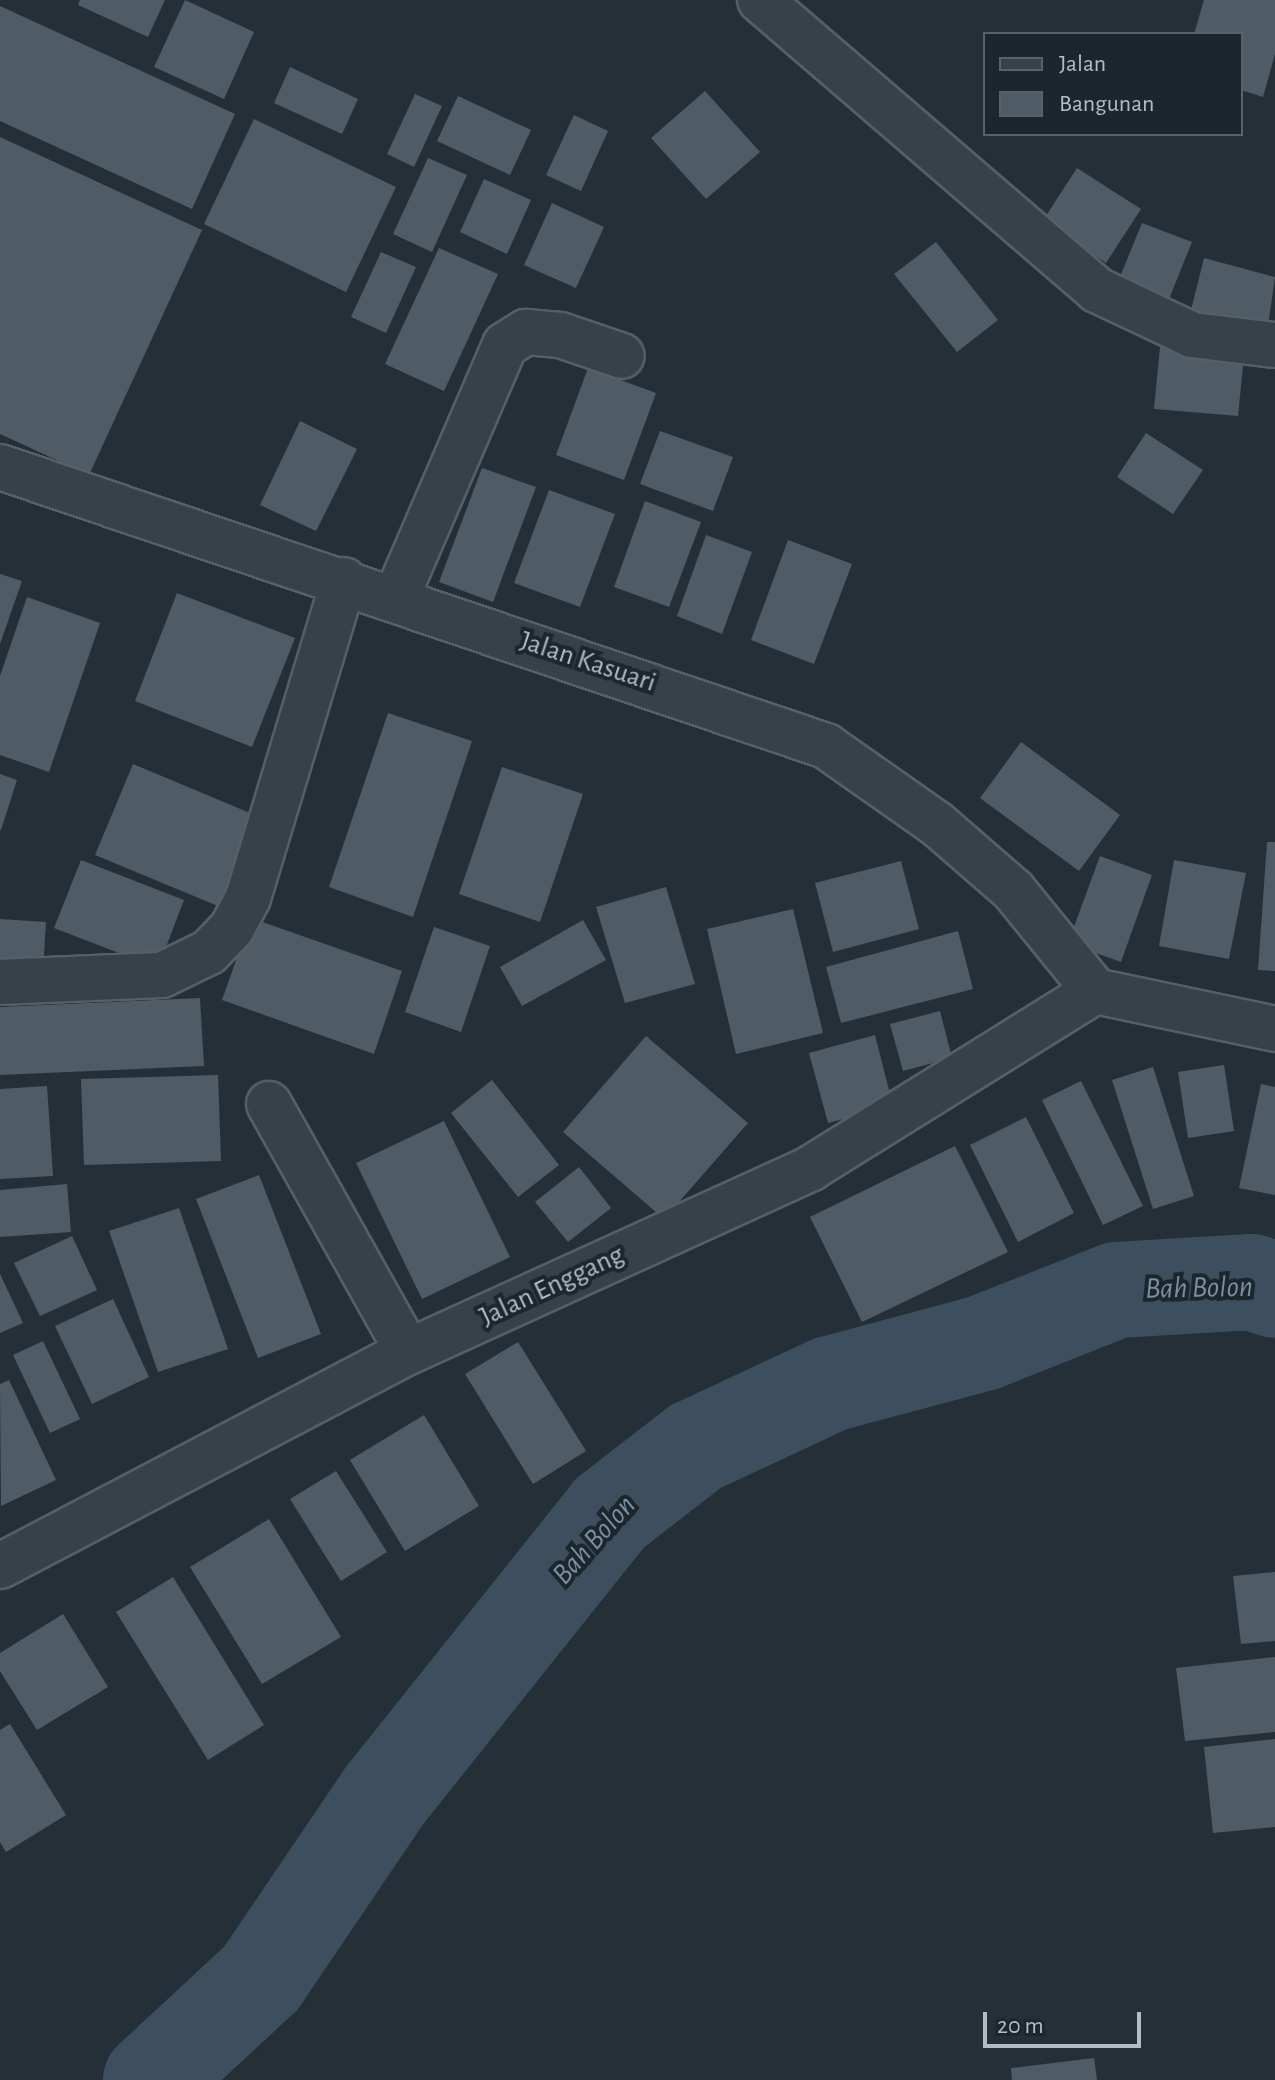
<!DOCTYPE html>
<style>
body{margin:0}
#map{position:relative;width:1275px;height:2080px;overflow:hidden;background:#252f37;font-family:"Alegreya Sans",sans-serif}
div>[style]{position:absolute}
.river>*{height:96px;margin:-48px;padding:0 48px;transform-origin:48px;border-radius:48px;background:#3d4f5e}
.building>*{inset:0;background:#505c65}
.roads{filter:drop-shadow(2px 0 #565f66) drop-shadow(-2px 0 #565f66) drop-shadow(0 2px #565f66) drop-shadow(0 -2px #565f66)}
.minor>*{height:44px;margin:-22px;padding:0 22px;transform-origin:22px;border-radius:22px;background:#384148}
span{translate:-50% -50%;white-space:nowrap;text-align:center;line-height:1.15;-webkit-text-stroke:8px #1d262d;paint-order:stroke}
.street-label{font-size:28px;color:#b3bcc4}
.water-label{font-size:30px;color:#7890a3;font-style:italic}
.legend{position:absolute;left:983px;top:32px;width:260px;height:104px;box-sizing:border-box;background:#1d262d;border:2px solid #596269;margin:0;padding:10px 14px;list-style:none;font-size:24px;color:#b3bcc4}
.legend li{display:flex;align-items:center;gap:16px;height:40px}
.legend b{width:40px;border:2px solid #596269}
.scale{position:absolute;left:983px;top:2012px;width:158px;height:36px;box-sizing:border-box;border:4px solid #b3bcc4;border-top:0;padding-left:10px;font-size:24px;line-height:28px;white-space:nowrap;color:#b3bcc4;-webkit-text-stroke:6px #1d262d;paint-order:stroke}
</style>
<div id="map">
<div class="river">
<i style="left:151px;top:2080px;width:150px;rotate:-42.8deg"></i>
<i style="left:261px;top:1978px;width:221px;rotate:-55.9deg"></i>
<i style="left:385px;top:1795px;width:361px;rotate:-51.4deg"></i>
<i style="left:610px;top:1513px;width:108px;rotate:-37.8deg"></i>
<i style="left:695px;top:1447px;width:149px;rotate:-25deg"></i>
<i style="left:830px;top:1384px;width:158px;rotate:-15deg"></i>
<i style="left:983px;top:1343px;width:144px;rotate:-21.6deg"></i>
<i style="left:1117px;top:1290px;width:135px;rotate:-3.4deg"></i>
<i style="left:1252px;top:1282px;width:24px;rotate:19deg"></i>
</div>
<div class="building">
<i style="clip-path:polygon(80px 0,165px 0,148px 37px,78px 5px)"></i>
<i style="clip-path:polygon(185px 0,254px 32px,224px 99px,154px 67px)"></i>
<i style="clip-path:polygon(1204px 0,1275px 0,1275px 54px,1263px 97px,1241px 90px,1241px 34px,1194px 34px)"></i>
<i style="clip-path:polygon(0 6px,235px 114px,192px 209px,0 121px)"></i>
<i style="clip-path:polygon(290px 67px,358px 99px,342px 134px,274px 103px)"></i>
<i style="clip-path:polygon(705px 91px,760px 152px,706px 199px,651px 138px)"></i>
<i style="clip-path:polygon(415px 94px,442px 106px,414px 167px,387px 154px)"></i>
<i style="clip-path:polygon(458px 96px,531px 130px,510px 175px,437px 141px)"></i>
<i style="clip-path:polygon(574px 115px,608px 131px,581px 191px,546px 175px)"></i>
<i style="clip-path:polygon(254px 119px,396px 187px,346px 292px,204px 224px)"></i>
<i style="clip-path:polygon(0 137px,202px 230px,89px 475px,0 434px)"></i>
<i style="clip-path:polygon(428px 158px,467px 175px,432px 252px,393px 234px)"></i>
<i style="clip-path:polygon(1077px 168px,1141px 209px,1106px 263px,1042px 222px)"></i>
<i style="clip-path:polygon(484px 179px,531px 200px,507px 254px,460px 232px)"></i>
<i style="clip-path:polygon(552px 203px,604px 227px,576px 288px,524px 265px)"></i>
<i style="clip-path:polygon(1142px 223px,1192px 242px,1167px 304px,1117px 284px)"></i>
<i style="clip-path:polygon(936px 242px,998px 320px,957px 352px,894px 274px)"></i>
<i style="clip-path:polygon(439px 248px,498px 274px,444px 391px,385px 364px)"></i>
<i style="clip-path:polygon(381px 252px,416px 267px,386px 333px,351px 317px)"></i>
<i style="clip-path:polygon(1204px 258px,1275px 277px,1267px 333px,1190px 314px)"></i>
<i style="clip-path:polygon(1160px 347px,1244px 356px,1238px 416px,1154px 409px)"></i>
<i style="clip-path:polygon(588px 368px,656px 393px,624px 480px,556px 455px)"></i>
<i style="clip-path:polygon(300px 421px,357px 449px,316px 531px,260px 505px)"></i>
<i style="clip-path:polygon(660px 431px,733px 457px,713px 511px,640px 484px)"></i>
<i style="clip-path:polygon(1146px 433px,1203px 470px,1173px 514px,1117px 477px)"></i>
<i style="clip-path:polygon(482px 468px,536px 487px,493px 602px,439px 582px)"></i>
<i style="clip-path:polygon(549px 490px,615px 514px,580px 607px,514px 583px)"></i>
<i style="clip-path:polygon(645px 501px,701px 522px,669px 607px,614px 587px)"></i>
<i style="clip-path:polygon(706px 535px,752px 552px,722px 634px,677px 616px)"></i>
<i style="clip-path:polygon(788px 540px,852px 564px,814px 664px,751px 640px)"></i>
<i style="clip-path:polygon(0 574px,22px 581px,0 644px)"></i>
<i style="clip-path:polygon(177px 593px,295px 638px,252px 747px,135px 701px)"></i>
<i style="clip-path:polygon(27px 597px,100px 623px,49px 772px,0 755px,0 676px)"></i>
<i style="clip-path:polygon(388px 713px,472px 741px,413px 917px,329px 887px)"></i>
<i style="clip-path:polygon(1021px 742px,1120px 815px,1079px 871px,980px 798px)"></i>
<i style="clip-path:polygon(133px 764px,269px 821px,230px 911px,95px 855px)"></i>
<i style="clip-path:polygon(502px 767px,583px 794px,540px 922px,459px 894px)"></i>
<i style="clip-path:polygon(0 774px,17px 780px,1px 830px,0 830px)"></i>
<i style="clip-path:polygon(1267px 842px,1275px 842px,1275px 971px,1258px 970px)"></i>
<i style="clip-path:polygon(1100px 856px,1152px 875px,1121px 962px,1068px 943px)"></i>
<i style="clip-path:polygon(81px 860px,184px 900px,158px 968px,54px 928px)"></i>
<i style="clip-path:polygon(1174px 860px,1246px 873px,1229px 959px,1159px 946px)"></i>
<i style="clip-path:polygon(901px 861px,919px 929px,833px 952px,815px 883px)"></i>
<i style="clip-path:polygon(666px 887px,695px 984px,625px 1003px,596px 907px)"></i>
<i style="clip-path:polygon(793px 909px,823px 1033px,736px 1054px,707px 929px)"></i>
<i style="clip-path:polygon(251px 918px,402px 971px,374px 1054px,222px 1000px)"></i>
<i style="clip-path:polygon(0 919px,46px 922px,43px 971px,0 968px)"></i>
<i style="clip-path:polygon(583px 920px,606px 960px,522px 1006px,500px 967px)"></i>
<i style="clip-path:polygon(434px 927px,490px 946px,461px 1032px,405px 1012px)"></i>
<i style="clip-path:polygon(958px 931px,973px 989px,841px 1023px,826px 967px)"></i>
<i style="clip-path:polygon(200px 998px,204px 1066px,0 1075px,0 1007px)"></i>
<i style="clip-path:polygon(940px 1011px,952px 1058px,903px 1071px,890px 1024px)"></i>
<i style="clip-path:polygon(875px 1035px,893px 1106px,828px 1123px,809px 1053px)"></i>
<i style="clip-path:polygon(646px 1036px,748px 1123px,664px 1219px,563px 1132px)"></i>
<i style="clip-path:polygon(1224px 1065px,1234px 1131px,1188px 1138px,1178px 1072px)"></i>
<i style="clip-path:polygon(1153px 1067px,1194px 1196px,1153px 1209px,1112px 1080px)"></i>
<i style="clip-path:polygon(218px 1075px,221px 1161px,84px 1165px,81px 1079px)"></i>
<i style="clip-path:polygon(492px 1080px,559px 1165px,518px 1197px,451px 1113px)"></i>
<i style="clip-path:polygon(1081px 1081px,1143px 1206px,1103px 1225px,1042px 1100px)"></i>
<i style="clip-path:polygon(1261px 1084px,1275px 1087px,1275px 1195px,1239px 1188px)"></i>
<i style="clip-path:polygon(47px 1086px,53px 1176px,0 1179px,0 1089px)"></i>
<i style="clip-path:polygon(1026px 1117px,1074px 1213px,1018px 1242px,970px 1145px)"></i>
<i style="clip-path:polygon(444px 1121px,510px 1257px,422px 1299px,356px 1163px)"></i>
<i style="clip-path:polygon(955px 1146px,1008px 1252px,862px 1322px,810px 1217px)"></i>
<i style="clip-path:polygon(579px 1167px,611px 1208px,568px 1242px,535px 1202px)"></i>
<i style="clip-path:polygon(259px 1175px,321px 1334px,258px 1358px,196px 1199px)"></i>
<i style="clip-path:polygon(67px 1184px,71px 1232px,0 1237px,0 1190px)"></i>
<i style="clip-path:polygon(179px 1208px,228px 1349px,158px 1372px,109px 1231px)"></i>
<i style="clip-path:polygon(72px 1236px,97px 1290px,40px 1316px,14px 1263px)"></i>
<i style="clip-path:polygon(0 1274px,23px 1323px,0 1333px)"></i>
<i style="clip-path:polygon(113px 1299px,149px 1377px,92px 1404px,55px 1326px)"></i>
<i style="clip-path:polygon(43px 1341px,80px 1419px,50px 1433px,13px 1355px)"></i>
<i style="clip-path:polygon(518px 1342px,586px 1451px,533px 1484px,465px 1374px)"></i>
<i style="clip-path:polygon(9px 1380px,56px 1480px,1px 1506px,0 1384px)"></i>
<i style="clip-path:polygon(424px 1415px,479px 1506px,405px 1551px,350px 1460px)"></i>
<i style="clip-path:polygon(336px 1471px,387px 1552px,341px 1581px,290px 1499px)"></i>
<i style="clip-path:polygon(269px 1519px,341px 1637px,262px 1684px,190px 1567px)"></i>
<i style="clip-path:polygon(1275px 1572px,1275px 1641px,1241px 1644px,1233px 1576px)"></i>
<i style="clip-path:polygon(173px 1577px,264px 1725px,208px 1760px,116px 1612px)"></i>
<i style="clip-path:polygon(63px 1614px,108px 1687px,37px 1730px,0 1671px,0 1653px)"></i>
<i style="clip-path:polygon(1275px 1657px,1275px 1732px,1185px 1741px,1176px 1668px)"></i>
<i style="clip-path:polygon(10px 1724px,66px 1815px,6px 1852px,0 1842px,0 1730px)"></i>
<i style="clip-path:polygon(1275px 1739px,1275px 1827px,1213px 1833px,1204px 1747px)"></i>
<i style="clip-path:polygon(1094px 2058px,1097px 2080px,1012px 2080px,1011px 2068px)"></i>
</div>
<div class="roads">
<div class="minor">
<i style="left:760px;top:0;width:445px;rotate:40.7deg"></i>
<i style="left:1097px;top:290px;width:105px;rotate:25.3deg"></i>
<i style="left:1192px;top:335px;width:84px;rotate:6.9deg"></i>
<i style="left:0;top:467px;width:872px;rotate:18.66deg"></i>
<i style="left:826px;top:746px;width:136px;rotate:35.1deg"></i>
<i style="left:937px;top:824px;width:101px;rotate:41deg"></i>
<i style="left:1013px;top:890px;width:130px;rotate:50.9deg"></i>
<i style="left:396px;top:598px;width:275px;rotate:-66.7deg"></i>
<i style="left:505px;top:345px;width:25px;rotate:-32deg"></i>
<i style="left:526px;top:332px;width:34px;rotate:5deg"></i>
<i style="left:560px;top:335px;width:65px;rotate:18.7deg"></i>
<i style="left:0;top:982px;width:162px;rotate:-2.5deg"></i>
<i style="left:162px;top:975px;width:52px;rotate:-26.1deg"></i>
<i style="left:209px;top:952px;width:33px;rotate:-46deg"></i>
<i style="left:232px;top:928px;width:34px;rotate:-62deg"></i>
<i style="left:248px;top:898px;width:332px;rotate:-73.2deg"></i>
<i style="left:1095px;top:991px;width:184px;rotate:11.9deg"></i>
<i style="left:269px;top:1104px;width:284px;rotate:60.7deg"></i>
<i style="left:0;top:1566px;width:461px;rotate:-27.7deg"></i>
<i style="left:408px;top:1352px;width:443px;rotate:-24.5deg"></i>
<i style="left:811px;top:1168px;width:335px;rotate:-31.9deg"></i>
</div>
</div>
<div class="street-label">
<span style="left:588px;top:662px;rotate:18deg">Jalan Kasuari</span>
<span style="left:552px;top:1286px;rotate:-25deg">Jalan Enggang</span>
</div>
<div class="water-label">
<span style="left:1199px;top:1288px;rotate:-1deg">Bah Bolon</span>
<span style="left:594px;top:1540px;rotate:-48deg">Bah Bolon</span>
</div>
<ul class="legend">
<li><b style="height:10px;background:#384148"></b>Jalan</li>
<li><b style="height:22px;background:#505c65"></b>Bangunan</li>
</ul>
<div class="scale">20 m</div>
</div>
